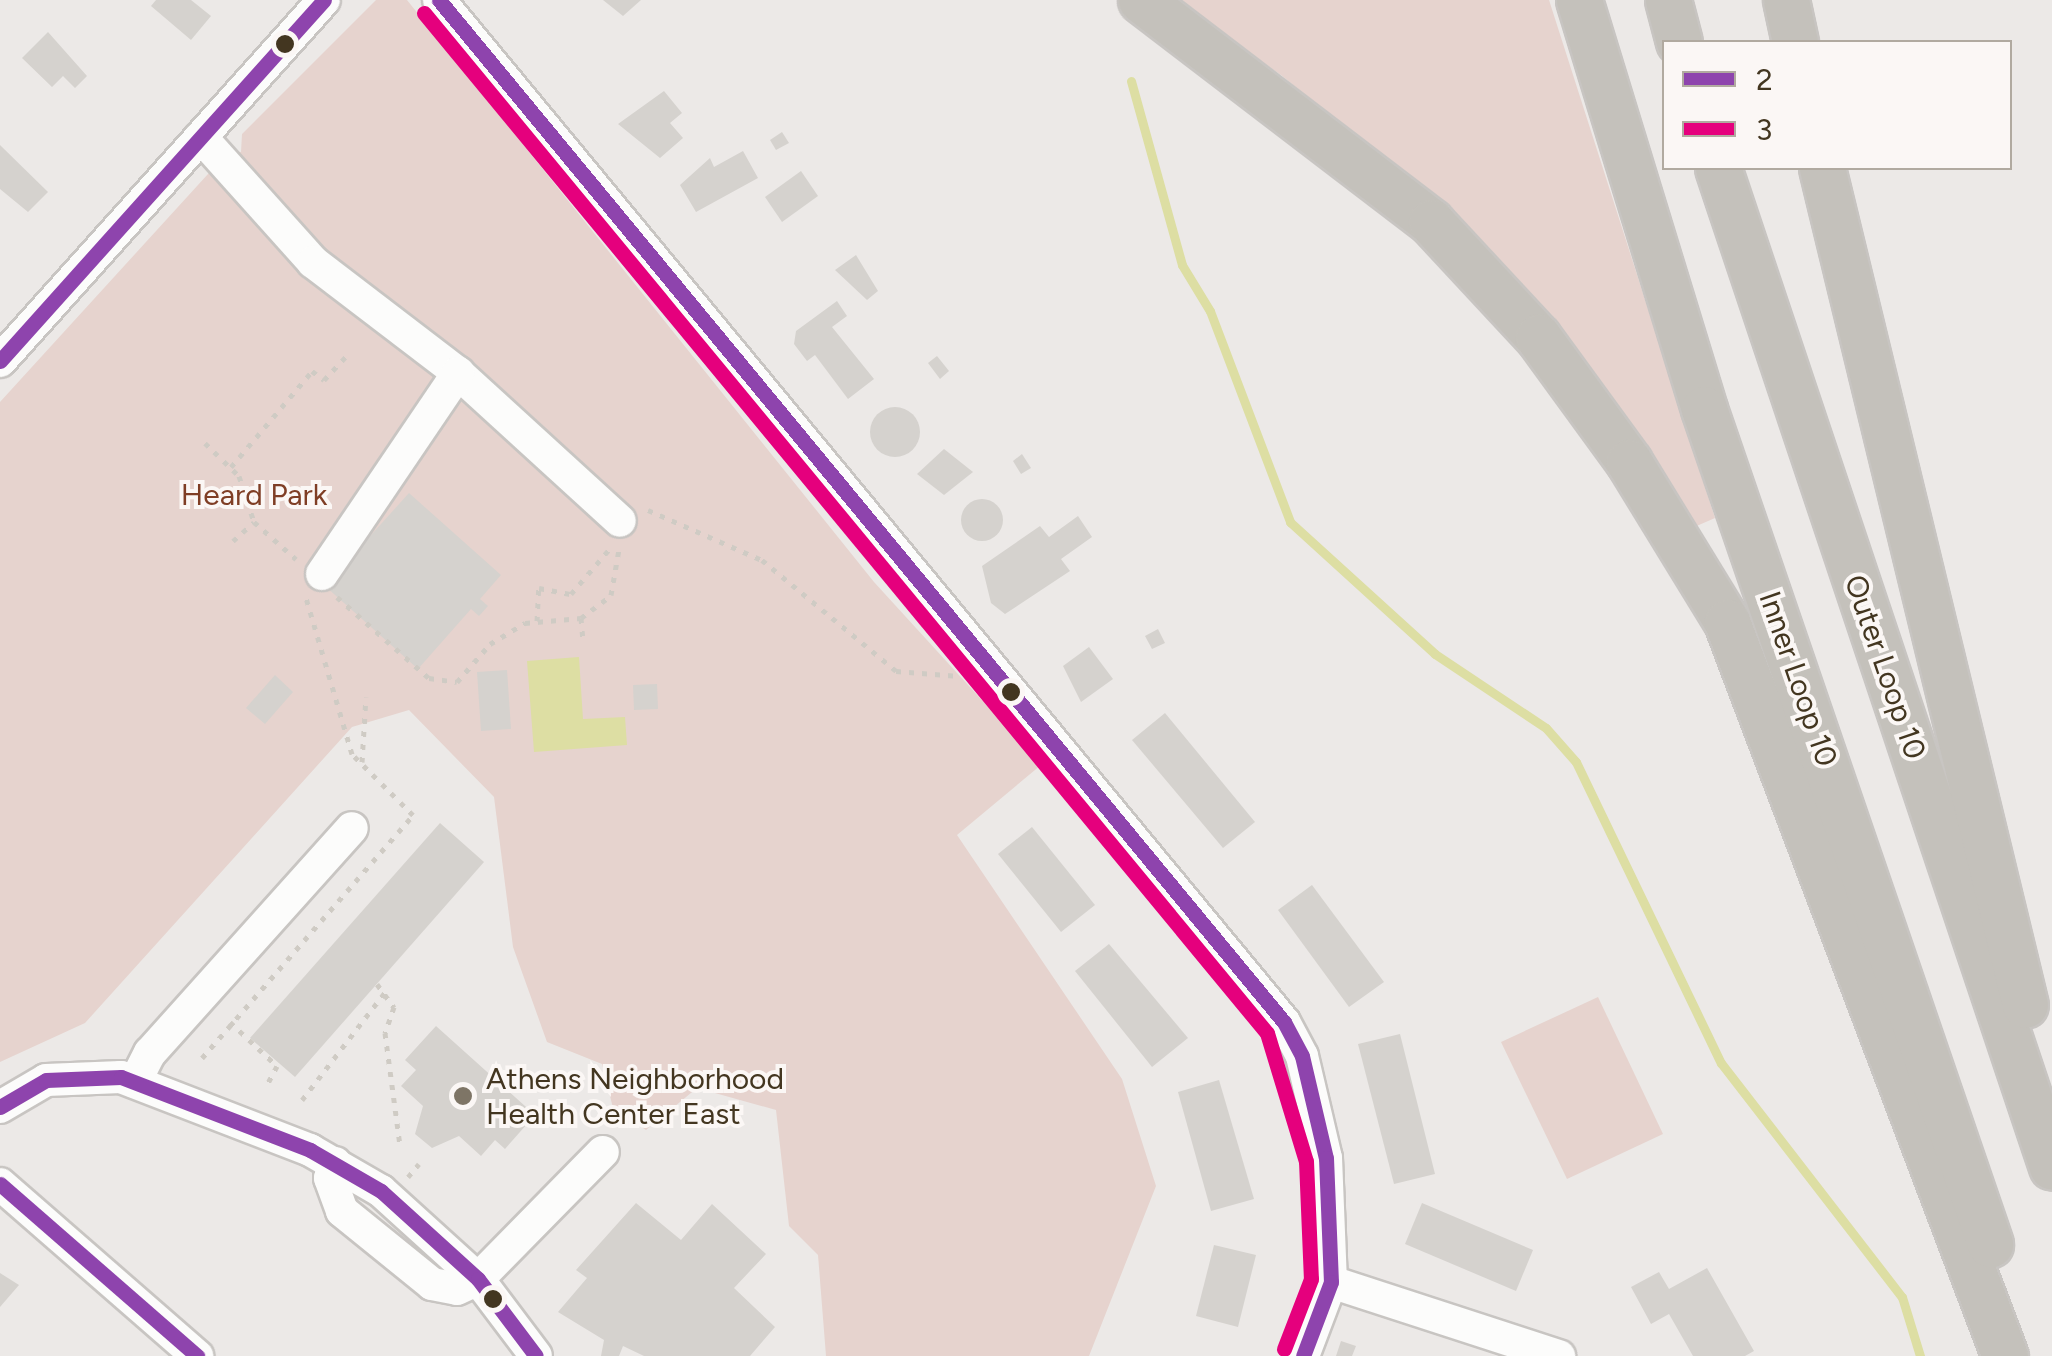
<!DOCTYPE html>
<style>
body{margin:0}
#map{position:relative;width:2052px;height:1356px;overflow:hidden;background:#ece9e7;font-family:Figtree,sans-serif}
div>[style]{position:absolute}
.green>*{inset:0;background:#e6d3ce}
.water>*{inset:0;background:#dddea3}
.stream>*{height:9px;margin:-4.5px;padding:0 4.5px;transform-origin:4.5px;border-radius:4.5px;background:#dddea3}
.building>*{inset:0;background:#d5d2ce}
.round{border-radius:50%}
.path>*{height:5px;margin-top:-2.5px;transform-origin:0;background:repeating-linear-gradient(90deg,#cfcbc4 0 5px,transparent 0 13px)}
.roads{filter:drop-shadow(2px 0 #c8c5c2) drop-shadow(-2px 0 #c8c5c2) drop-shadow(0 2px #c8c5c2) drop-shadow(0 -2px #c8c5c2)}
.minor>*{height:32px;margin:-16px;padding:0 16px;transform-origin:16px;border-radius:16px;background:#fcfcfb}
.highway>*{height:45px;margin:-22.5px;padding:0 22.5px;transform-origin:22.5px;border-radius:22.5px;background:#c4c1bb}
.bus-1>*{height:15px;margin:-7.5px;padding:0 7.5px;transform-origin:7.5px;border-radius:7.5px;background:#8e44ad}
.bus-2>*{height:15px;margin:-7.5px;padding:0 7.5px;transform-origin:7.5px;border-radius:7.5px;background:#e5007d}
.dots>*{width:28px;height:28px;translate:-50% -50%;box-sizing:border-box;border:5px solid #fbf7f5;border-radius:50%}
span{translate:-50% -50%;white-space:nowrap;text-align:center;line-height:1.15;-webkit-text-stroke:8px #fbf7f5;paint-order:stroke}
.park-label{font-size:30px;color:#7f3e25}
.street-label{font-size:30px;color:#433620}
.poi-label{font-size:30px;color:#433620}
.left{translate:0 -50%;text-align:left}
.legend{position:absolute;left:1662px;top:40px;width:350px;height:130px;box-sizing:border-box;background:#fbf7f5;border:2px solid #b1aaa0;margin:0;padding:12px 18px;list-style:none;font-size:30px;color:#433620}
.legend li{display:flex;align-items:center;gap:20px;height:50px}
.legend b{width:50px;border:2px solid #b1aaa0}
</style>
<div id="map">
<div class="green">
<i style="clip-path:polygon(376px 0,407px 0,874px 582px,1041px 765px,957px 835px,1122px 1079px,1156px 1186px,1089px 1356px,826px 1356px,818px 1255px,789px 1226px,776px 1110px,697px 1088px,646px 1130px,613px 1108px,602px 1064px,547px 1042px,513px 947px,494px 797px,409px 710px,352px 727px,85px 1023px,0 1062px,0 402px,229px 151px,241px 152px,242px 134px)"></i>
<i style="clip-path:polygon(1171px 0,1549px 0,1715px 518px,1692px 528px,1430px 198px,1281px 75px)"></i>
<i style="clip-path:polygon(1598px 997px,1663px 1134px,1567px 1179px,1501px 1042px)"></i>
</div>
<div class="water">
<i style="clip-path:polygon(579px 657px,583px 719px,625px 717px,627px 745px,534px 752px,527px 661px)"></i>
</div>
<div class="stream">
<i style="left:1131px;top:81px;width:191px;rotate:74.5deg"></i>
<i style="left:1182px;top:265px;width:54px;rotate:58.7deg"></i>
<i style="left:1210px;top:311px;width:226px;rotate:69.2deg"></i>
<i style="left:1290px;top:522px;width:196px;rotate:42.3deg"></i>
<i style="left:1435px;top:654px;width:133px;rotate:33.7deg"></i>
<i style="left:1546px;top:728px;width:45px;rotate:48.6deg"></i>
<i style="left:1576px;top:762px;width:334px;rotate:64.3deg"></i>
<i style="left:1721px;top:1063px;width:296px;rotate:52.3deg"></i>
<i style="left:1902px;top:1297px;width:62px;rotate:73deg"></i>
</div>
<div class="building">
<i style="clip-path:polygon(156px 0,191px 0,211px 16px,191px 40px,151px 6px)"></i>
<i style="clip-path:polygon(603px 0,641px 0,623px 16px)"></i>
<i style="clip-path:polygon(48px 32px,87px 76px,75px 88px,63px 76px,52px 87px,22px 58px)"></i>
<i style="clip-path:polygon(664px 91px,682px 113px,670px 123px,683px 138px,660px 158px,618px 124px)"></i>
<i style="clip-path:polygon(782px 132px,789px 143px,776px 150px,770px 140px)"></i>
<i style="clip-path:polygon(0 145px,48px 192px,28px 212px,0 189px)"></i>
<i style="clip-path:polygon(743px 151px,758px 178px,696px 212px,680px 185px,710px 158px,714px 167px)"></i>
<i style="clip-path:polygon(801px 171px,818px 196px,782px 222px,765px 197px)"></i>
<i style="clip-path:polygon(856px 255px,878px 291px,867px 300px,835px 270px)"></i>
<i style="clip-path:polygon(837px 301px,847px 316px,832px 327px,874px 379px,848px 399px,815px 355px,807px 361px,794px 344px,796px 331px)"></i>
<i style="clip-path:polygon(937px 356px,949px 371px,940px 379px,928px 363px)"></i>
<i class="round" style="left:870px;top:407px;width:50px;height:50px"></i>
<i style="clip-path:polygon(944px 449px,973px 472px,944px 495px,917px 474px)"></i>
<i style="clip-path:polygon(1022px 454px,1031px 468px,1021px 474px,1013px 461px)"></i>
<i style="clip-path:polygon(409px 493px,501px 575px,480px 599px,488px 606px,479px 616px,471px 609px,418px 669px,325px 586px)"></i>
<i class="round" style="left:961px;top:499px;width:42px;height:42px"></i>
<i style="clip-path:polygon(1078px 516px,1092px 537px,1061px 559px,1070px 571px,1005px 614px,991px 603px,982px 566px,1040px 526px,1049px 537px)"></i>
<i style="clip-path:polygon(1158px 629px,1165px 643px,1152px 649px,1145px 636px)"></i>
<i style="clip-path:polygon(1089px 647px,1113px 679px,1081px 702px,1063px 666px)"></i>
<i style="clip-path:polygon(507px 670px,511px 729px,481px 731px,477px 672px)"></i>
<i style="clip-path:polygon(275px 675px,293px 692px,265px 724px,246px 708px)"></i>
<i style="clip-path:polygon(657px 684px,658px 709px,634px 710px,633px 685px)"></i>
<i style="clip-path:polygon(1165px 713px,1255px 822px,1223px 848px,1132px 740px)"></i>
<i style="clip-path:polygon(440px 823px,484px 862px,295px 1077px,250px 1038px)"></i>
<i style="clip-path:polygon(1032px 827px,1095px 905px,1061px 932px,998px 854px)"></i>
<i style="clip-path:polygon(1312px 885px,1384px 982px,1349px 1007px,1278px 910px)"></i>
<i style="clip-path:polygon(1109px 944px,1188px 1038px,1152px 1067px,1075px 971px)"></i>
<i style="clip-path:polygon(436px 1026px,535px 1115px,505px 1149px,495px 1140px,481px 1156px,459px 1136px,432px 1148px,415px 1134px,423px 1106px,401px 1086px,416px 1070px,405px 1060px)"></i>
<i style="clip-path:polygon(1400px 1034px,1435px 1174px,1394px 1184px,1358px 1044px)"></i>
<i style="clip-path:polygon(1219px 1080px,1254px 1199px,1211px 1211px,1178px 1092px)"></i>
<i style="clip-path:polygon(636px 1203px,681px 1240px,712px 1204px,766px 1254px,734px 1288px,775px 1327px,750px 1356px,644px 1356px,623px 1346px,619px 1356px,601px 1356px,604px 1340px,558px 1312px,587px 1278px,576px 1270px)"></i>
<i style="clip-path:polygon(1422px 1203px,1533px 1250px,1516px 1291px,1405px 1244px)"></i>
<i style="clip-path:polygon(1214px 1245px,1256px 1255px,1238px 1327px,1196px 1316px)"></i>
<i style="clip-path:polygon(1707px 1268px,1754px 1351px,1745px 1356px,1693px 1356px,1669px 1314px,1651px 1324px,1631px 1287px,1659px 1272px,1669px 1289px)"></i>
<i style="clip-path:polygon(0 1273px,19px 1285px,0 1307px)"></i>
<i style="clip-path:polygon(1341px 1341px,1356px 1346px,1352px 1356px,1336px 1356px)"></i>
</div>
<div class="path">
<i style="left:205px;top:443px;width:47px;rotate:44.1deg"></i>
<i style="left:239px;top:476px;width:48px;rotate:71.9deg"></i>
<i style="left:254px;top:522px;width:56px;rotate:41.4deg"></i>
<i style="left:231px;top:467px;width:126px;rotate:-49.8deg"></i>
<i style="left:312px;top:371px;width:15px;rotate:37deg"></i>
<i style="left:324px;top:380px;width:34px;rotate:-47deg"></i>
<i style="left:648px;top:510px;width:124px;rotate:23.7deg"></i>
<i style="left:762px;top:560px;width:174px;rotate:39.6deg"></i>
<i style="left:896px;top:671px;width:63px;rotate:4.5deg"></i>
<i style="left:233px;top:541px;width:28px;rotate:-42deg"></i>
<i style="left:337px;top:597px;width:123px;rotate:41.4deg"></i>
<i style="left:429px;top:678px;width:28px;rotate:8deg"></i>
<i style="left:457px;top:682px;width:50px;rotate:-49deg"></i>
<i style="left:490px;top:644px;width:41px;rotate:-31deg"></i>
<i style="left:525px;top:623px;width:56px;rotate:-5.1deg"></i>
<i style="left:581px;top:618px;width:38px;rotate:-37deg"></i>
<i style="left:611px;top:595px;width:47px;rotate:-80.1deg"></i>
<i style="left:581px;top:618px;width:22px;rotate:85deg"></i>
<i style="left:537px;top:621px;width:33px;rotate:-87deg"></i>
<i style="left:539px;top:588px;width:33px;rotate:11deg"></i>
<i style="left:571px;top:594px;width:63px;rotate:-49.5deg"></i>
<i style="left:362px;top:762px;width:65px;rotate:-86.5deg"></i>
<i style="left:377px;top:984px;width:29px;rotate:54deg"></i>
<i style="left:394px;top:1007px;width:28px;rotate:109deg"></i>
<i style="left:385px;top:1033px;width:114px;rotate:82.4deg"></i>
<i style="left:230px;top:1022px;width:64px;rotate:43.1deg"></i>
<i style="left:277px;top:1066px;width:21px;rotate:118deg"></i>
<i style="left:202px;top:1058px;width:322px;rotate:-49deg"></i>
<i style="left:413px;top:815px;width:86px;rotate:-135deg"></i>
<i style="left:352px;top:754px;width:163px;rotate:-106.4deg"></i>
<i style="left:302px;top:1100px;width:138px;rotate:-52.4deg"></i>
<i style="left:408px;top:1177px;width:17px;rotate:-50deg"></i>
</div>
<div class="roads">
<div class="minor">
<i style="left:439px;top:0;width:1326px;rotate:50.42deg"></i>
<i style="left:1284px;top:1022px;width:38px;rotate:62deg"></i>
<i style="left:1302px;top:1056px;width:105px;rotate:76.8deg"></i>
<i style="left:1326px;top:1158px;width:124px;rotate:87.7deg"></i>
<i style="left:1331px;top:1282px;width:79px;rotate:110.7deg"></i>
<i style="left:201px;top:137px;width:168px;rotate:48.1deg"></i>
<i style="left:313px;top:262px;width:183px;rotate:37.4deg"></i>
<i style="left:458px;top:373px;width:219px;rotate:42.4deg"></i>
<i style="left:0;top:361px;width:485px;rotate:-48.1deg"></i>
<i style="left:322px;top:574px;width:243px;rotate:-55.9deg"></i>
<i style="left:135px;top:1082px;width:33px;rotate:-63deg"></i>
<i style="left:150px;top:1053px;width:302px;rotate:-48.1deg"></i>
<i style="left:0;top:1107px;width:53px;rotate:-30.4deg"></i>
<i style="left:46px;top:1080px;width:75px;rotate:-2.3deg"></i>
<i style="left:121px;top:1077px;width:203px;rotate:21.1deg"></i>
<i style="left:310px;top:1150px;width:82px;rotate:30deg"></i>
<i style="left:381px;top:1191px;width:131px;rotate:42.2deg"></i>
<i style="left:478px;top:1279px;width:96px;rotate:53deg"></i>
<i style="left:335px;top:1163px;width:16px;rotate:108deg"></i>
<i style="left:330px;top:1178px;width:35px;rotate:70deg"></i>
<i style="left:342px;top:1211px;width:116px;rotate:39deg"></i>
<i style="left:432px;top:1284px;width:25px;rotate:11deg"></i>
<i style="left:457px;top:1289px;width:23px;rotate:-25deg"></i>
<i style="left:478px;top:1279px;width:178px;rotate:-45.5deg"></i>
<i style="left:0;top:1184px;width:262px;rotate:41.1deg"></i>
<i style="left:1331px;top:1282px;width:240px;rotate:18deg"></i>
</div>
<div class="highway">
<i style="left:1141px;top:0;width:365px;rotate:37.4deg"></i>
<i style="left:1431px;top:222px;width:157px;rotate:47.1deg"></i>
<i style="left:1538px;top:337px;width:155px;rotate:53.9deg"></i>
<i style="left:1629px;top:462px;width:188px;rotate:58.5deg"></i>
<i style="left:1727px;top:622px;width:785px;rotate:69.26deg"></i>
<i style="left:1579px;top:0;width:428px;rotate:73deg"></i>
<i style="left:1704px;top:409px;width:883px;rotate:71.09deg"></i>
<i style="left:1668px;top:0;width:43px;rotate:75.3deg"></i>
<i style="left:1786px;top:0;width:43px;rotate:77.9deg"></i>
<i style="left:1718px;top:168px;width:1053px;rotate:71.51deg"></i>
<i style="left:1822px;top:168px;width:861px;rotate:76.37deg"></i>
</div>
</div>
<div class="bus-1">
<i style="left:439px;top:0;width:1326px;rotate:50.42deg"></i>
<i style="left:1284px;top:1022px;width:38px;rotate:62deg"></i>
<i style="left:1302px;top:1056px;width:105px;rotate:76.8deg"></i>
<i style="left:1326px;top:1158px;width:124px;rotate:87.7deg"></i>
<i style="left:1331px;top:1282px;width:79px;rotate:110.7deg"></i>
<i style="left:0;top:361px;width:485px;rotate:-48.1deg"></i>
<i style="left:0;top:1107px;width:53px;rotate:-30.4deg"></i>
<i style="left:46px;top:1080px;width:75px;rotate:-2.3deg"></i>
<i style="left:121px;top:1077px;width:203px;rotate:21.1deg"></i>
<i style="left:310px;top:1150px;width:82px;rotate:30deg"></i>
<i style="left:381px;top:1191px;width:131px;rotate:42.2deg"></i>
<i style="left:478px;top:1279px;width:96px;rotate:53deg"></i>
<i style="left:0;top:1184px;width:262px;rotate:41.1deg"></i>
</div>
<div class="bus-2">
<i style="left:424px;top:13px;width:1323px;rotate:50.43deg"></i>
<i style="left:1267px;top:1033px;width:134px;rotate:73.1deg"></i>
<i style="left:1306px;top:1161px;width:118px;rotate:87.6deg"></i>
<i style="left:1311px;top:1279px;width:75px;rotate:111.1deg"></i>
</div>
<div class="dots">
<i style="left:285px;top:44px;background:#433620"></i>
<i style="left:1011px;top:692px;background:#433620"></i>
<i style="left:463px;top:1096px;background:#7e7566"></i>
<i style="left:493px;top:1299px;background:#433620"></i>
</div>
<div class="park-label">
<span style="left:254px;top:495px">Heard Park</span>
</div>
<div class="street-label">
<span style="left:1885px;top:667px;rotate:71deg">Outer Loop 10</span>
<span style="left:1798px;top:679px;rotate:71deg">Inner Loop 10</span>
</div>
<div class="poi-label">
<span class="left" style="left:486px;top:1096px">Athens Neighborhood<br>Health Center East</span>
</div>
<ul class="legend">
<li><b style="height:12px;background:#8e44ad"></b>2</li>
<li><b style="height:12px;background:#e5007d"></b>3</li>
</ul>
</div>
